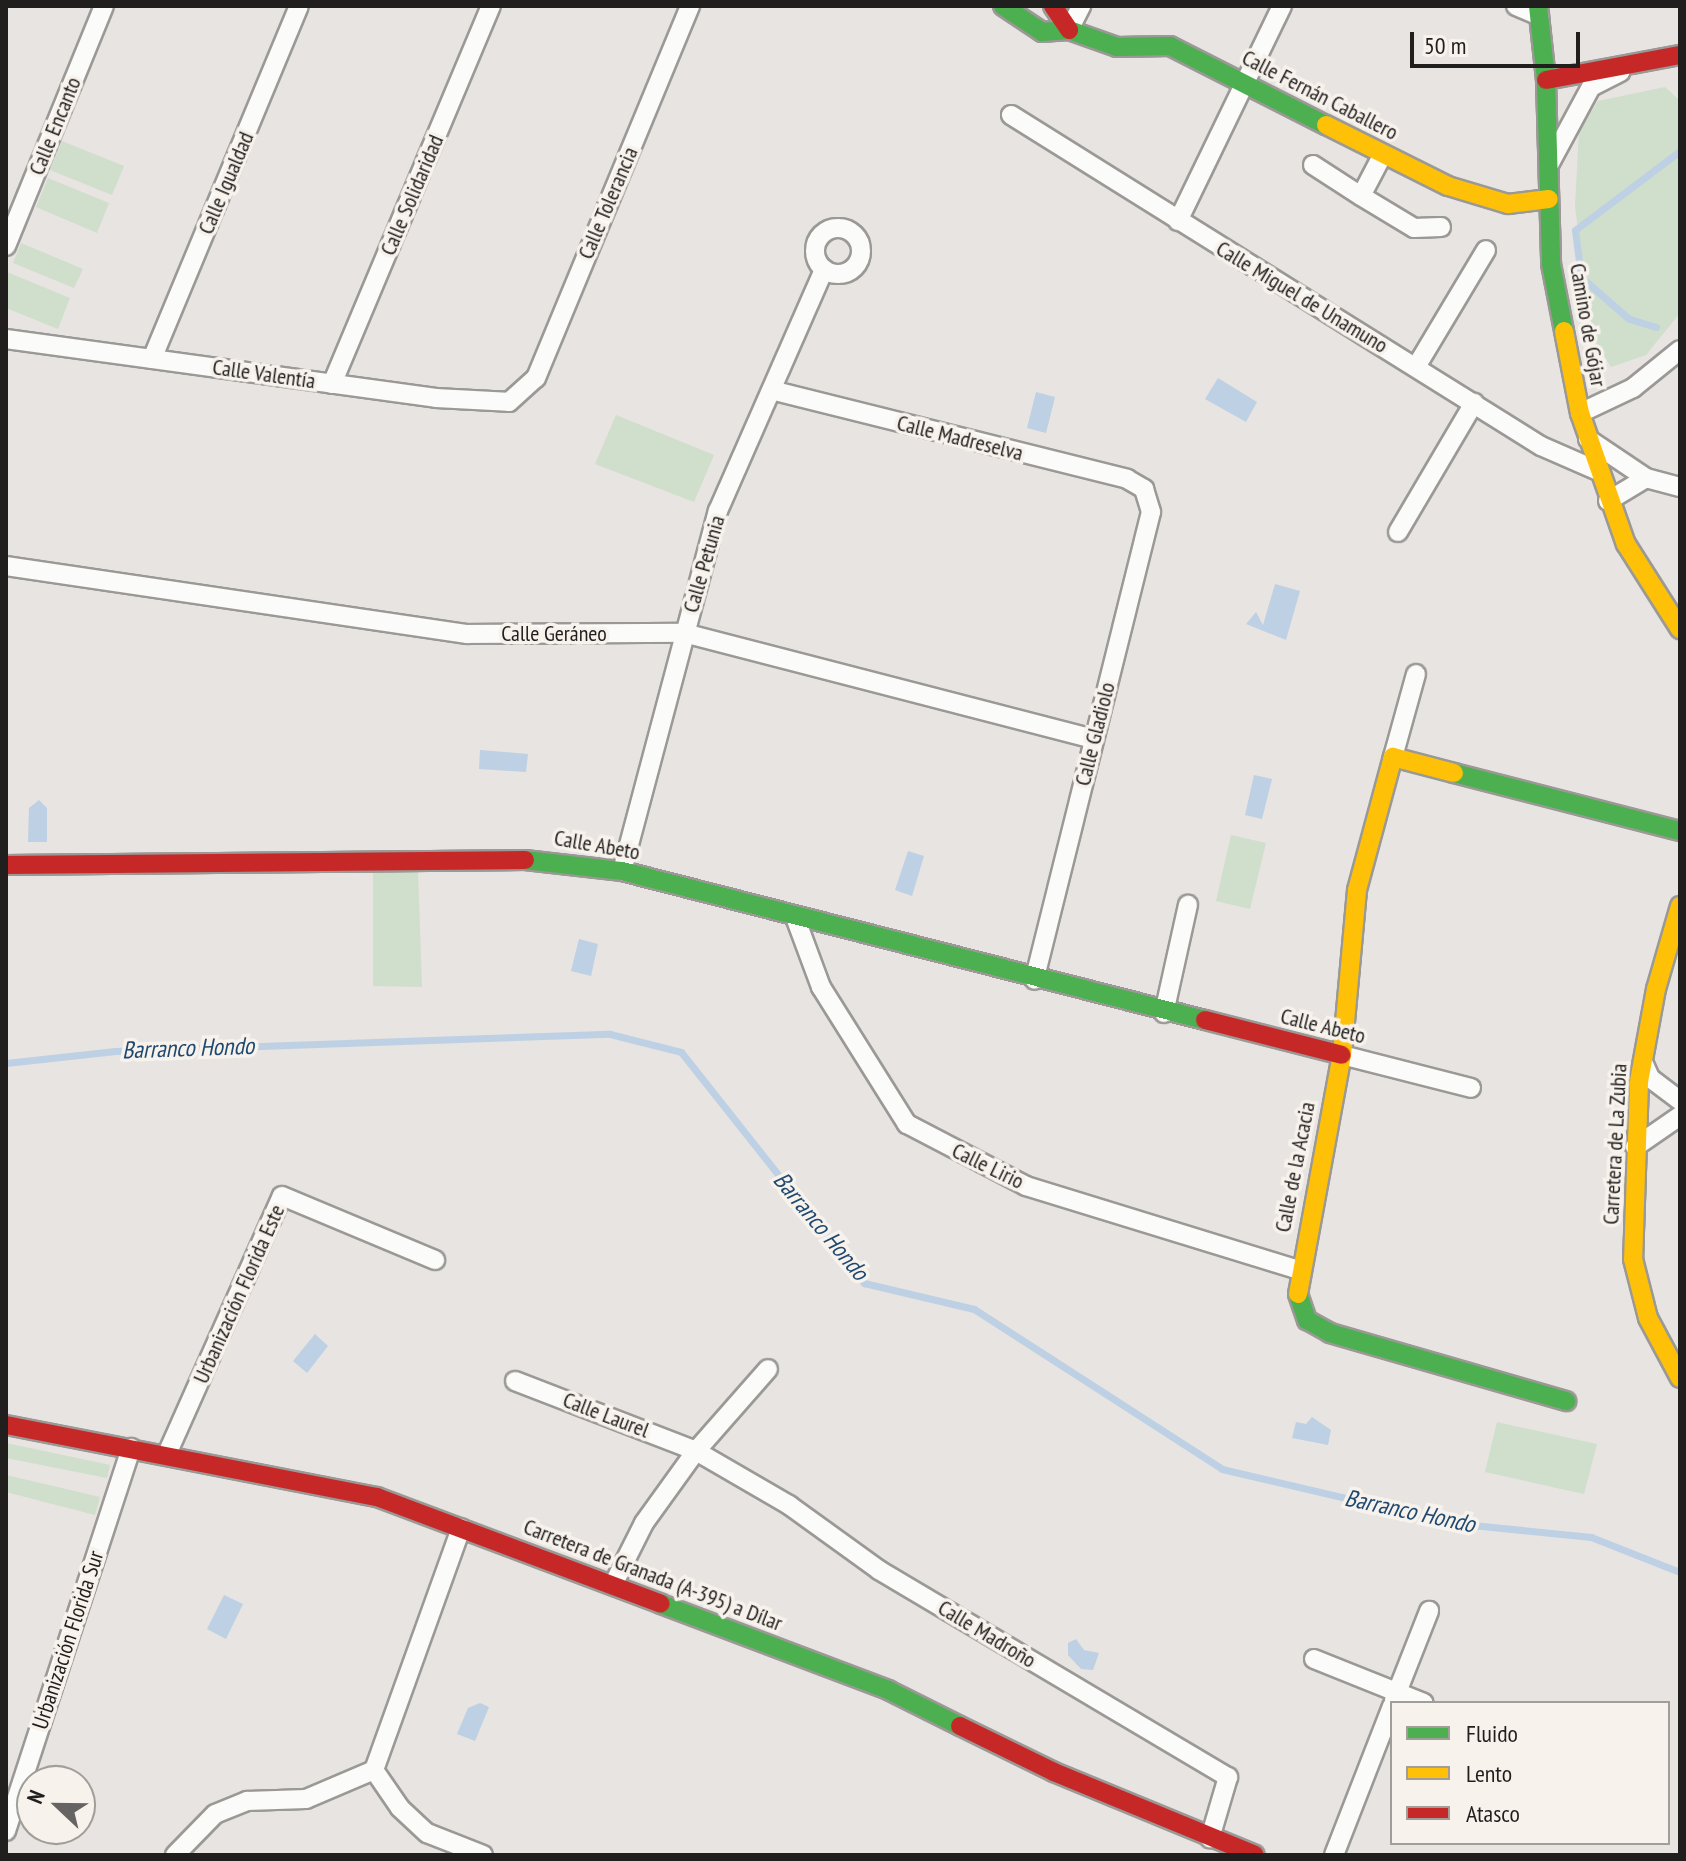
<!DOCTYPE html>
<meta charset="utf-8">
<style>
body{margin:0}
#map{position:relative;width:1686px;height:1861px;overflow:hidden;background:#e7e4e1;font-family:"PT Sans Narrow",sans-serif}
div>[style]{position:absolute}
.green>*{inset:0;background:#d0decc}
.water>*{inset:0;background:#bed0e4}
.stream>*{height:7px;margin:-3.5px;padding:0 3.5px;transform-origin:3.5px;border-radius:3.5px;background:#bed0e4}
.roads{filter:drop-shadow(2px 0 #9b9996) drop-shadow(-2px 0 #9b9996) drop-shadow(0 2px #9b9996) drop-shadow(0 -2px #9b9996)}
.street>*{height:18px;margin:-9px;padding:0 9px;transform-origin:9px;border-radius:9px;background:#fbfbfa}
.street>.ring{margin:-9px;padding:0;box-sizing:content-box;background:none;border:18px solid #fbfbfa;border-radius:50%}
.fast>*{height:18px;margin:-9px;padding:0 9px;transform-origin:9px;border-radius:9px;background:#4caf50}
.slow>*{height:18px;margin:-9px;padding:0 9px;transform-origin:9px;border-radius:9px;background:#ffc107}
.jam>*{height:18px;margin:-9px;padding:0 9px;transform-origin:9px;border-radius:9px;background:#c62828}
span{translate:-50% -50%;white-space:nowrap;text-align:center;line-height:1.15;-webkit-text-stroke:7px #f7f2ec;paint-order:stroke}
.street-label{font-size:22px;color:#211f1d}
.water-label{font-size:24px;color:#204971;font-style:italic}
.frame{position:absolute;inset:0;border:8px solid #211f1d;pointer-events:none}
.legend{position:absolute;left:1390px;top:1701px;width:280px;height:144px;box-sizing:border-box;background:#f7f2ec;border:2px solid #a19e99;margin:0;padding:10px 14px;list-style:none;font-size:24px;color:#211f1d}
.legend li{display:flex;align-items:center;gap:16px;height:40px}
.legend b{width:40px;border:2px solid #a19e99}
.north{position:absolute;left:16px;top:1765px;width:80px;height:80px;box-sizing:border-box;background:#f7f2ec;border:2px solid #a19e99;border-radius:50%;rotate:292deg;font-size:22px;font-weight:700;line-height:32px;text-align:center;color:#211f1d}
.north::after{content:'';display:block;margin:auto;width:28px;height:36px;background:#666462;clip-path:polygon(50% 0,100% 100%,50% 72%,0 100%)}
.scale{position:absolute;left:1410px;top:32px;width:170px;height:36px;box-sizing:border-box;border:4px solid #211f1d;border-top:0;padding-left:10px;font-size:24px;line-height:28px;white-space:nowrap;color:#211f1d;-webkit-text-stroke:6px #f7f2ec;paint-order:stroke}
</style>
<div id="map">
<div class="green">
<i style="clip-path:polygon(1665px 87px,1680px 101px,1680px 313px,1646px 355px,1611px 367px,1594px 340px,1575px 207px,1579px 131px,1598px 101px)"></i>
<i style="clip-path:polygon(62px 141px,124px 166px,112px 195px,50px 170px)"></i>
<i style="clip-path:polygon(48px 178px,109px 203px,97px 233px,36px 207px)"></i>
<i style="clip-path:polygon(21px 243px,83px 269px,74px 288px,13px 263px)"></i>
<i style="clip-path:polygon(7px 272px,70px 298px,58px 329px,6px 308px)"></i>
<i style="clip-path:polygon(616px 415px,714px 455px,694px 502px,595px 464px)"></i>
<i style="clip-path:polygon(1231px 835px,1266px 843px,1250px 909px,1216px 901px)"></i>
<i style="clip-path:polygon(373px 872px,418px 872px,422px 987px,373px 986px)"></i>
<i style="clip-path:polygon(1497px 1422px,1597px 1444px,1584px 1494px,1485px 1472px)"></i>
<i style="clip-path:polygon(6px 1443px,101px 1463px,110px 1465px,107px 1478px,6px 1458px)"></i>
<i style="clip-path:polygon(6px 1475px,100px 1497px,95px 1515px,6px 1492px)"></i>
</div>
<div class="water">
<i style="clip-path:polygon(1218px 378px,1257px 402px,1246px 422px,1205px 399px)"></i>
<i style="clip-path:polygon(1036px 392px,1055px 397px,1046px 433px,1027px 428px)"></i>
<i style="clip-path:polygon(1275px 584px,1300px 591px,1286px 640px,1246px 624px,1256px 612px,1263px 625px)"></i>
<i style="clip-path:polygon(480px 750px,528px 754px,526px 772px,479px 769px)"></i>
<i style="clip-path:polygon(1254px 775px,1272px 779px,1262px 819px,1245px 815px)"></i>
<i style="clip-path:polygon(39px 800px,47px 808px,47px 842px,28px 842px,29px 808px)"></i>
<i style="clip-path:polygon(908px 851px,924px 856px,912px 896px,895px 890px)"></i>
<i style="clip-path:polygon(579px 939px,598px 944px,591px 976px,571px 971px)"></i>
<i style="clip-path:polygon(315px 1334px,328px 1346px,307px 1373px,293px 1361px)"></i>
<i style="clip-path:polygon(1312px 1417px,1331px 1430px,1328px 1445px,1292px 1438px,1296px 1422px,1306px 1424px)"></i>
<i style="clip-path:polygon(224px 1595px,243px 1604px,226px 1639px,207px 1629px)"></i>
<i style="clip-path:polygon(1076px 1639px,1084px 1650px,1099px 1653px,1093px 1670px,1081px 1669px,1068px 1655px,1068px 1643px)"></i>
<i style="clip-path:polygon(480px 1703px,489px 1707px,475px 1741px,457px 1734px,468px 1708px)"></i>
</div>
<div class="stream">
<i style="left:1656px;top:327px;width:28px;rotate:-163deg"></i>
<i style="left:1629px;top:319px;width:64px;rotate:-138.8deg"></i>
<i style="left:1581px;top:277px;width:47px;rotate:-97.3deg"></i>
<i style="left:1575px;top:230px;width:131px;rotate:-37deg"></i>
<i style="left:6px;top:1063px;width:110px;rotate:-6.3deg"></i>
<i style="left:115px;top:1051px;width:495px;rotate:-2deg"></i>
<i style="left:610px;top:1034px;width:73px;rotate:14.2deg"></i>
<i style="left:681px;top:1052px;width:295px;rotate:51.6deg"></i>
<i style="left:864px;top:1283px;width:113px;rotate:13.3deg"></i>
<i style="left:974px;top:1309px;width:295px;rotate:32.8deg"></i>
<i style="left:1222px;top:1469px;width:237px;rotate:13.2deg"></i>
<i style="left:1453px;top:1523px;width:139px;rotate:5.8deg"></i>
<i style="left:1591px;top:1537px;width:96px;rotate:21.5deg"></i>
</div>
<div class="roads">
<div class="street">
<i style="left:1516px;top:6px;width:25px;rotate:23deg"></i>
<i style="left:1069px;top:30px;width:27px;rotate:-63deg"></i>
<i style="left:1011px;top:115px;width:625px;rotate:31.99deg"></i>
<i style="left:1541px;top:446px;width:60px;rotate:23.6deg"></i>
<i style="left:1383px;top:154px;width:47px;rotate:117.6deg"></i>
<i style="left:1361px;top:196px;width:62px;rotate:31.1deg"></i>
<i style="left:1414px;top:228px;width:27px;rotate:-2deg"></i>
<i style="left:1550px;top:163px;width:86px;rotate:-61.7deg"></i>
<i style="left:1591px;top:87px;width:33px;rotate:-27deg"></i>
<i style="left:1313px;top:165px;width:57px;rotate:32.9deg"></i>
<i style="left:1178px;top:221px;width:239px;rotate:-64.2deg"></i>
<i class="ring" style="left:815px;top:228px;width:28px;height:28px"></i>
<i style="left:6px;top:246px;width:259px;rotate:-67.8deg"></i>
<i style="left:6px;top:339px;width:434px;rotate:7.8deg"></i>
<i style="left:436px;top:398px;width:73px;rotate:3.1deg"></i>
<i style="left:509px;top:402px;width:36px;rotate:-42deg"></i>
<i style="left:536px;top:378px;width:403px;rotate:-67.5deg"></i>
<i style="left:152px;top:359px;width:382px;rotate:-67.4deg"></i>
<i style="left:1416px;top:367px;width:136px;rotate:-59.1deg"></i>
<i style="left:332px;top:384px;width:410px;rotate:-67.2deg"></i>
<i style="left:775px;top:391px;width:363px;rotate:14deg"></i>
<i style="left:1127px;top:479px;width:20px;rotate:30deg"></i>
<i style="left:1144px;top:489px;width:24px;rotate:73deg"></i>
<i style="left:1151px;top:512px;width:482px;rotate:104deg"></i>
<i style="left:1580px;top:413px;width:59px;rotate:-25.3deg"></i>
<i style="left:1633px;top:388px;width:60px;rotate:-39deg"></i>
<i style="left:1588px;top:439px;width:70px;rotate:33.9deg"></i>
<i style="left:1646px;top:478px;width:35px;rotate:15deg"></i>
<i style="left:1608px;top:501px;width:44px;rotate:-31.2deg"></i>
<i style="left:1398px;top:532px;width:150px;rotate:-59.5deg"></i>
<i style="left:6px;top:566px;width:466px;rotate:8.4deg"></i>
<i style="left:467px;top:634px;width:217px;rotate:-0.3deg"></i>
<i style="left:684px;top:633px;width:423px;rotate:14.5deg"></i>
<i style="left:1393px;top:757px;width:86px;rotate:-74.5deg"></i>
<i style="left:622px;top:871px;width:373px;rotate:-75.1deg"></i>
<i style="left:718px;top:511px;width:264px;rotate:-66.3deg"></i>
<i style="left:795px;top:917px;width:75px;rotate:69.6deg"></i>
<i style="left:821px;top:987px;width:162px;rotate:57.9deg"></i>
<i style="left:907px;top:1124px;width:134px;rotate:27.5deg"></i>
<i style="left:1026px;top:1186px;width:286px;rotate:17.1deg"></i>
<i style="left:1164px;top:1013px;width:111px;rotate:-77.5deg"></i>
<i style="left:1342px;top:1055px;width:133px;rotate:14.3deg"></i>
<i style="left:1643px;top:1062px;width:17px;rotate:66deg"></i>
<i style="left:1650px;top:1078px;width:38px;rotate:37deg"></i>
<i style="left:1635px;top:1147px;width:55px;rotate:-34.6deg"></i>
<i style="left:515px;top:1381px;width:194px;rotate:21.1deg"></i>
<i style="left:696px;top:1451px;width:108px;rotate:30.1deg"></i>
<i style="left:789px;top:1505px;width:111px;rotate:35.8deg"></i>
<i style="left:879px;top:1570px;width:406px;rotate:30.7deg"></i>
<i style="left:1228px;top:1777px;width:64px;rotate:106.4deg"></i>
<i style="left:167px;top:1454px;width:282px;rotate:-66deg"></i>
<i style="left:282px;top:1196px;width:166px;rotate:22.7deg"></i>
<i style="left:613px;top:1585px;width:69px;rotate:-63.4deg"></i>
<i style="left:644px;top:1523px;width:89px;rotate:-54.2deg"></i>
<i style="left:696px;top:1451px;width:109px;rotate:-48.7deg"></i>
<i style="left:1314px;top:1659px;width:118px;rotate:21.8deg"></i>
<i style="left:1394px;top:1700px;width:96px;rotate:-68.5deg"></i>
<i style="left:374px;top:1770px;width:46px;rotate:55.6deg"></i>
<i style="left:400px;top:1808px;width:37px;rotate:43deg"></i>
<i style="left:427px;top:1833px;width:60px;rotate:21.4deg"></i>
<i style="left:6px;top:1831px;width:403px;rotate:-71.9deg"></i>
<i style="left:175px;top:1855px;width:57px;rotate:-45.7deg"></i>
<i style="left:215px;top:1814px;width:35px;rotate:-22deg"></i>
<i style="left:247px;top:1801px;width:59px;rotate:-1.9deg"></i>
<i style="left:306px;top:1799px;width:74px;rotate:-23.1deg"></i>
<i style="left:374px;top:1770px;width:257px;rotate:-70.2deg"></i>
<i style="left:1334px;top:1855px;width:160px;rotate:-68.7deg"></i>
</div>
<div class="fast">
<i style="left:1003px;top:6px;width:47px;rotate:33.7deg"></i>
<i style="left:1042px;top:32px;width:27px;rotate:-4deg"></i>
<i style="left:1069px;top:30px;width:51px;rotate:19.5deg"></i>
<i style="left:1117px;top:47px;width:53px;rotate:-1.1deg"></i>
<i style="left:1170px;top:46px;width:175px;rotate:26.9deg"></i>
<i style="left:1538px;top:6px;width:74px;rotate:83.8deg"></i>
<i style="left:1546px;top:80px;width:184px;rotate:88.4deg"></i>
<i style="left:1551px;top:264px;width:68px;rotate:79deg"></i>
<i style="left:1454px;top:773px;width:233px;rotate:14.4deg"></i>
<i style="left:525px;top:860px;width:98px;rotate:6.5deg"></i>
<i style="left:622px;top:871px;width:602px;rotate:14.34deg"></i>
<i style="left:1298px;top:1294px;width:28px;rotate:71deg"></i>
<i style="left:1307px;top:1320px;width:26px;rotate:29deg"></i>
<i style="left:1330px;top:1333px;width:246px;rotate:16.1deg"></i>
<i style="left:661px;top:1604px;width:243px;rotate:20.7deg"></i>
<i style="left:888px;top:1690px;width:80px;rotate:26.6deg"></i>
</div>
<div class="slow">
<i style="left:1326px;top:125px;width:136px;rotate:26.6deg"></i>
<i style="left:1448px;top:186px;width:63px;rotate:16.7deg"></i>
<i style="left:1508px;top:204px;width:41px;rotate:-7deg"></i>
<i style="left:1564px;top:331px;width:84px;rotate:79deg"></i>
<i style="left:1580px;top:413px;width:139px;rotate:70.7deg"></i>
<i style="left:1626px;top:544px;width:101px;rotate:57.6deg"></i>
<i style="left:1680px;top:906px;width:86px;rotate:106.1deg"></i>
<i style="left:1656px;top:989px;width:95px;rotate:100.4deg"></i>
<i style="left:1639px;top:1082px;width:177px;rotate:91.9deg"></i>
<i style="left:1633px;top:1259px;width:61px;rotate:75.7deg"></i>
<i style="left:1648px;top:1318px;width:68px;rotate:61.9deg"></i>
<i style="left:1298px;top:1294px;width:243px;rotate:-79.6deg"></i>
<i style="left:1342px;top:1055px;width:166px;rotate:-84.8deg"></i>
<i style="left:1357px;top:890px;width:138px;rotate:-74.9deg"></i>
<i style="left:1393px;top:757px;width:63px;rotate:14.7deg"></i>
</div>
<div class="jam">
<i style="left:1053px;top:6px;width:29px;rotate:56deg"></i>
<i style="left:1546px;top:80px;width:136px;rotate:-10.6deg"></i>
<i style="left:6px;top:865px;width:519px;rotate:-0.55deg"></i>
<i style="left:1205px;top:1020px;width:141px;rotate:14.3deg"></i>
<i style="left:6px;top:1425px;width:378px;rotate:11deg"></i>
<i style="left:377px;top:1497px;width:303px;rotate:20.6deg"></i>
<i style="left:960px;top:1726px;width:105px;rotate:26.1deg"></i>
<i style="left:1054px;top:1772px;width:217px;rotate:22.4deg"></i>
</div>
</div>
<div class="street-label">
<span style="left:1320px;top:95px;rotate:27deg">Calle Fernán Caballero</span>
<span style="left:55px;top:126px;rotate:-68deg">Calle Encanto</span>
<span style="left:226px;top:183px;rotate:-67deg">Calle Igualdad</span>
<span style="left:412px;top:195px;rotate:-67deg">Calle Solidaridad</span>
<span style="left:608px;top:203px;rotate:-67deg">Calle Tolerancia</span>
<span style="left:1302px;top:297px;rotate:31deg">Calle Miguel de Unamuno</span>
<span style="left:1588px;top:325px;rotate:80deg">Camino de Gójar</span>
<span style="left:264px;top:374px;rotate:8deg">Calle Valentía</span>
<span style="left:960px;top:438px;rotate:14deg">Calle Madreselva</span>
<span style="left:704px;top:564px;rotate:-74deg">Calle Petunia</span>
<span style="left:554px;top:634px">Calle Geráneo</span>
<span style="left:1095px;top:734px;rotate:-76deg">Calle Gladiolo</span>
<span style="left:597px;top:845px;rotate:10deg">Calle Abeto</span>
<span style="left:1323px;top:1026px;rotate:14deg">Calle Abeto</span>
<span style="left:1615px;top:1144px;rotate:-87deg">Carretera de La Zubia</span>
<span style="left:988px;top:1166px;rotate:26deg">Calle Lirio</span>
<span style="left:1295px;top:1167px;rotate:-79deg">Calle de la Acacia</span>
<span style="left:239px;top:1294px;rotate:-66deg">Urbanización Florida Este</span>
<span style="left:606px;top:1415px;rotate:21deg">Calle Laurel</span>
<span style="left:653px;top:1575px;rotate:21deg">Carretera de Granada (A-395) a Dílar</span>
<span style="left:987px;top:1634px;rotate:31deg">Calle Madroño</span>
<span style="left:68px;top:1640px;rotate:-72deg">Urbanización Florida Sur</span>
</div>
<div class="water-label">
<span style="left:188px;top:1048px;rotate:-2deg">Barranco Hondo</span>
<span style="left:821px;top:1226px;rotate:50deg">Barranco Hondo</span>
<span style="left:1410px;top:1511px;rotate:12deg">Barranco Hondo</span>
</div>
<div class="frame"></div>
<ul class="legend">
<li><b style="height:10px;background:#4caf50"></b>Fluido</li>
<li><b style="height:10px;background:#ffc107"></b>Lento</li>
<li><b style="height:10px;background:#c62828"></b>Atasco</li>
</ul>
<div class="north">N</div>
<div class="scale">50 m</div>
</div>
